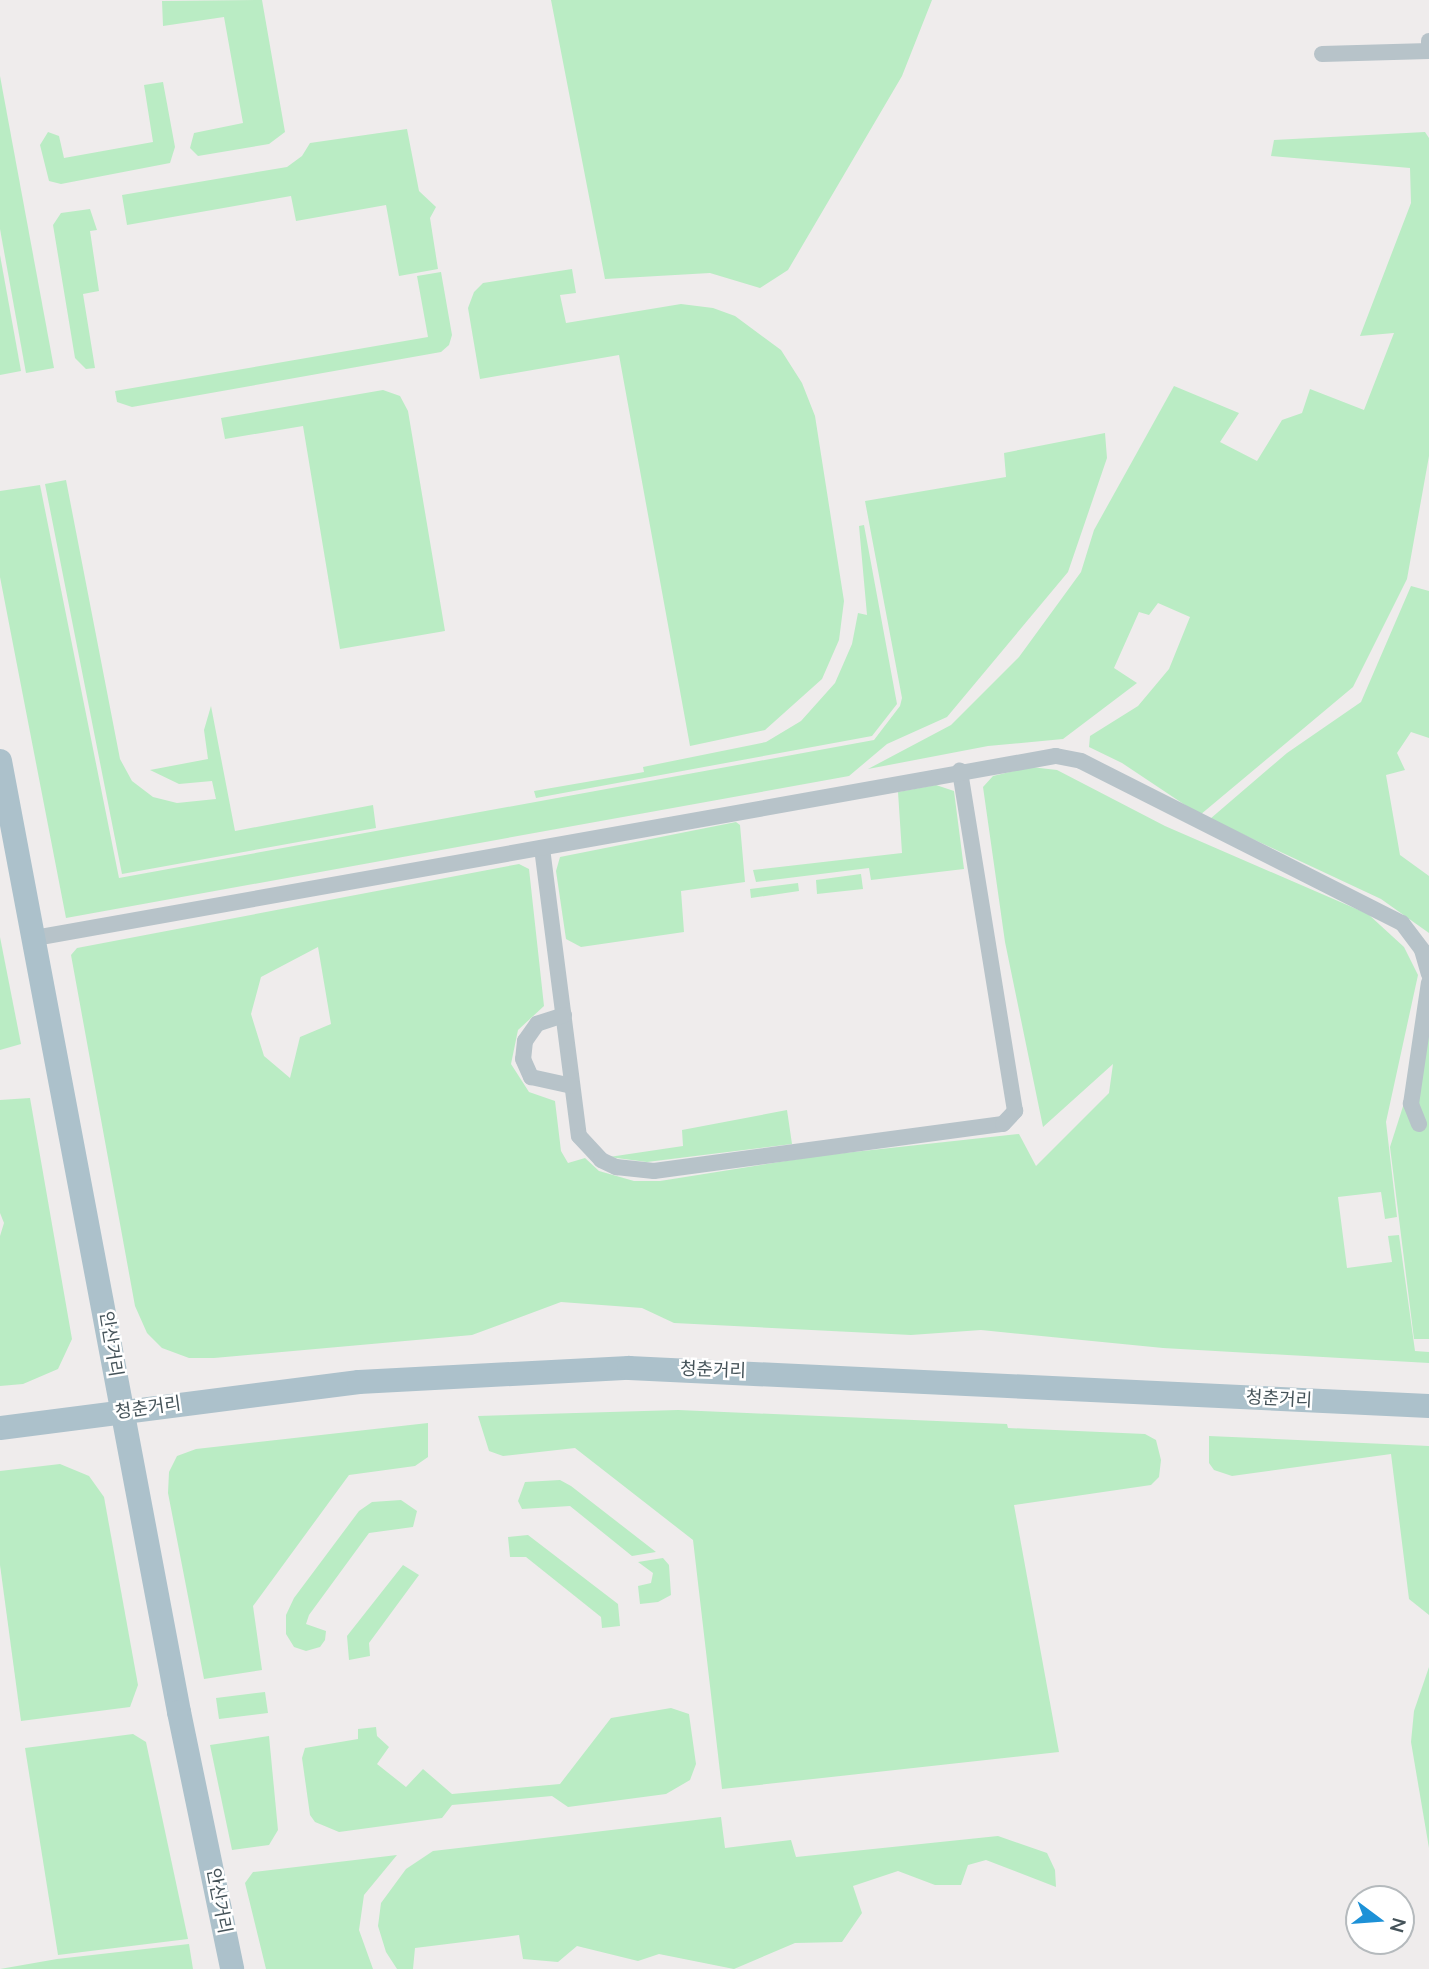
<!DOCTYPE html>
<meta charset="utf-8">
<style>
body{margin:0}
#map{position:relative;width:1429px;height:1969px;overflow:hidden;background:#efecec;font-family:Mulish,"Noto Sans KR",sans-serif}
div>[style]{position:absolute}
.green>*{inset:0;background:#baecc4}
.street>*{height:16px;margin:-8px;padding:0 8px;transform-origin:8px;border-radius:8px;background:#b7c3c9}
.primary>*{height:24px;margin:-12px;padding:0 12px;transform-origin:12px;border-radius:12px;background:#acc1cb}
span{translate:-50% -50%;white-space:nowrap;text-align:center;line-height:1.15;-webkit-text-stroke:5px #fff;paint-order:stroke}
.street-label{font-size:18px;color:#455359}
.north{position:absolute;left:1345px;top:1885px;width:70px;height:70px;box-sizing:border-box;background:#fff;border:2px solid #b5babd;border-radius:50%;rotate:106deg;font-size:19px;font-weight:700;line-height:28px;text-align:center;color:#455359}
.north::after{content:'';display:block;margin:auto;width:24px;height:32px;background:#1d91d7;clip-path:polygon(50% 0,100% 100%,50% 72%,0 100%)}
</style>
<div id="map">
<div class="green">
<i style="clip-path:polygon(262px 0,285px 132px,269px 144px,198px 156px,190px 148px,194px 133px,243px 123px,224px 17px,163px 26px,162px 1px)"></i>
<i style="clip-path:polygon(551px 0,932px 0,902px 76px,788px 270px,760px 288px,710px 273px,605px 279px)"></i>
<i style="clip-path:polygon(0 76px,54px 368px,26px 373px,0 229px)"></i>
<i style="clip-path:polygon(163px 82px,175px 147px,170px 163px,61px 184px,49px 181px,40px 145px,48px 132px,59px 136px,64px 158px,153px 142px,144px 85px)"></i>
<i style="clip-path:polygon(407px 129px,419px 191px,436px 207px,430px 218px,438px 269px,399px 276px,386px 205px,296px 221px,291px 196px,127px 225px,122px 195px,287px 167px,302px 156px,310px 143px)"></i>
<i style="clip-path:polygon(1425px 132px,1429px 138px,1429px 456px,1407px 579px,1353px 687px,1200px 815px,1122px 763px,1089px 747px,1090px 736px,1138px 706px,1169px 669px,1190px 617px,1158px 603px,1149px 615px,1139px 612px,1114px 668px,1137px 683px,1063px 739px,988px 746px,868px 769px,951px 725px,1019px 657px,1081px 572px,1094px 530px,1174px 386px,1239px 413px,1220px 442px,1257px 461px,1282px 420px,1302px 413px,1310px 389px,1364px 410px,1394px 333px,1360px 336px,1411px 203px,1410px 168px,1271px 156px,1274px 140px)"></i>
<i style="clip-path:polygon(90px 209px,97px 230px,90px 231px,99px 291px,83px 294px,95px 368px,86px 369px,75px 358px,53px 225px,61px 213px)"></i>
<i style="clip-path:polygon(0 255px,21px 371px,0 375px)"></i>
<i style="clip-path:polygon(572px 269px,576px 293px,560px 295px,566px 323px,681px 304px,713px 308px,735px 316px,781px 350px,802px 383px,815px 416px,844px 601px,839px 640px,822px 679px,765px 730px,690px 746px,619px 355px,480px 379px,468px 308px,474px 292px,483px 283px)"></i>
<i style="clip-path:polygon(441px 272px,452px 335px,449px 345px,441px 352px,132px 407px,117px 402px,115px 391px,428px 337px,417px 276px)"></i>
<i style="clip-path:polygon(383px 390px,400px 396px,408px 411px,445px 631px,340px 649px,303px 426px,225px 439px,221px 418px)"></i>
<i style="clip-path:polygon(1105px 433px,1107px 458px,1068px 572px,947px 717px,887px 744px,849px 776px,66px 918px,0 577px,0 491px,40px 485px,119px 878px,874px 740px,900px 706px,902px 698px,865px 501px,1006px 477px,1004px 453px)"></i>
<i style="clip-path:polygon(66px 480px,120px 759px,132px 781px,153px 797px,177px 803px,216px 799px,212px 781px,179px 784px,150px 770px,208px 759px,204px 730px,211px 706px,235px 831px,373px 805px,376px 828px,122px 874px,45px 484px)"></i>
<i style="clip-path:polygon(864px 525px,897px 704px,872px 736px,536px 798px,534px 791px,644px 772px,643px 767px,766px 742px,801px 721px,835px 683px,852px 644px,858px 613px,867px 615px,859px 526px)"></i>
<i style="clip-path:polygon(1411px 586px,1429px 591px,1429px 738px,1411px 732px,1397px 753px,1405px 770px,1386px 775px,1400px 855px,1429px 876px,1429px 933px,1381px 899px,1210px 819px,1287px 753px,1361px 702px)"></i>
<i style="clip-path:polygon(evenodd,1031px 767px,1057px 770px,1165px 826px,1368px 914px,1404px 947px,1418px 975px,1386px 1122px,1397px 1217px,1385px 1219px,1381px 1192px,1338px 1197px,1347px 1268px,1392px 1262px,1388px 1236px,1399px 1235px,1415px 1351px,1429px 1352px,1429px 1363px,1163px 1348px,981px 1330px,911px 1335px,674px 1323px,642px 1308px,561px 1302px,472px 1335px,214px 1358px,189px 1358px,162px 1348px,147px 1333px,135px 1306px,71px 955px,77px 948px,519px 864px,529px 869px,544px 1006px,518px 1030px,511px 1064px,529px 1092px,555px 1101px,561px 1151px,568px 1163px,585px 1158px,599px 1171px,634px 1181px,660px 1181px,817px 1156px,1019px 1134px,1036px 1166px,1109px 1093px,1113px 1064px,1043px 1127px,1005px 942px,983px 787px,993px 776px,1031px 767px,318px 947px,331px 1024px,300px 1037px,290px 1078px,264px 1056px,251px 1014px,261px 977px,318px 947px)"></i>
<i style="clip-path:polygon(936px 785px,954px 791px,964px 869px,871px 880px,869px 868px,756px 882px,753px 870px,902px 853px,898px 792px)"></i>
<i style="clip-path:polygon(736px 822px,740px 825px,745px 882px,681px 891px,684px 932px,581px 947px,566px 939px,556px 871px,560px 857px)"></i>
<i style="clip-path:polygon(861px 874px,863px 889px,817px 894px,816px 880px)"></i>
<i style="clip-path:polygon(798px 883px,799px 891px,751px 898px,750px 889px)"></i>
<i style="clip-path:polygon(0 937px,21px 1044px,0 1050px)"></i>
<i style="clip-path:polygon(1429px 1025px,1429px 1339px,1414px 1339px,1390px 1147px)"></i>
<i style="clip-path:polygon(30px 1098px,72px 1339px,58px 1369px,23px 1384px,0 1386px,0 1236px,4px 1223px,0 1213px,0 1100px)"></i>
<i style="clip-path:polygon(787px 1110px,792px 1144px,647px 1162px,609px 1157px,683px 1146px,682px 1130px)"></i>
<i style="clip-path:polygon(678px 1410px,1007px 1424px,1008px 1428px,1145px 1434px,1156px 1440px,1161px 1460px,1159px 1477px,1151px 1485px,1014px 1505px,1059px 1752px,722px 1789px,693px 1540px,575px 1448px,503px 1456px,489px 1451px,478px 1416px)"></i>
<i style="clip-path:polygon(428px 1423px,428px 1457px,415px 1466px,349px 1475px,253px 1606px,262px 1670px,204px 1679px,168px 1493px,169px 1472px,177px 1456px,196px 1449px)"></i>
<i style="clip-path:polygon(1209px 1436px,1429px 1446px,1429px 1615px,1409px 1599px,1391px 1454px,1232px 1476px,1214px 1470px,1209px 1463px)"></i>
<i style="clip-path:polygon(60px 1464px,89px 1476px,104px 1497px,138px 1685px,130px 1707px,21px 1721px,0 1565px,0 1471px)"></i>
<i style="clip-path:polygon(560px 1480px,571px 1486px,656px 1552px,632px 1556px,570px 1506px,522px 1509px,518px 1501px,525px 1482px)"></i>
<i style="clip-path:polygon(401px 1500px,417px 1511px,413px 1527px,369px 1533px,309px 1615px,306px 1624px,326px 1631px,325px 1640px,320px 1647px,306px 1651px,294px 1647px,286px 1634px,286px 1615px,294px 1598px,359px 1511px,372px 1502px)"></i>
<i style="clip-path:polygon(528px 1535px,618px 1604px,620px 1626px,602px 1628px,601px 1617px,526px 1557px,510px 1557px,508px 1537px)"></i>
<i style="clip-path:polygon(663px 1558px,669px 1565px,671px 1595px,658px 1602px,640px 1604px,638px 1586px,651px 1583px,653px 1573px,638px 1562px)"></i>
<i style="clip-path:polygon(403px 1565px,419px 1575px,369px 1643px,370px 1656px,349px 1660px,347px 1636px)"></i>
<i style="clip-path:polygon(1429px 1667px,1429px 1848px,1411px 1742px,1414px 1711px)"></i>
<i style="clip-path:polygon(265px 1692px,268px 1713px,219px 1719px,216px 1698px)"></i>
<i style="clip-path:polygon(671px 1708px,689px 1714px,696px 1764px,690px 1780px,666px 1794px,568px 1807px,552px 1796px,452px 1805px,442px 1818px,339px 1832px,315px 1822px,310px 1815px,302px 1758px,305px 1748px,358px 1739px,358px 1729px,376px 1727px,377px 1736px,389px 1747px,377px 1764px,406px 1787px,423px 1769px,452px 1794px,560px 1784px,611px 1718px)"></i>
<i style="clip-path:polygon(133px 1734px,146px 1742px,188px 1939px,58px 1955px,25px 1748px)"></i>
<i style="clip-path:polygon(269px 1736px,278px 1830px,269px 1845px,232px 1850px,210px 1745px)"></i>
<i style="clip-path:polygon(721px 1817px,725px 1848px,791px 1840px,796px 1857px,998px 1836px,1047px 1853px,1055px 1870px,1056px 1887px,986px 1860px,968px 1865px,961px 1885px,935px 1885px,898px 1871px,853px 1886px,862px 1913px,842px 1942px,795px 1943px,734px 1969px,659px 1954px,638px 1961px,577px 1946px,558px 1962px,523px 1959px,519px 1935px,415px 1948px,413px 1969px,397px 1969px,386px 1952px,378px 1926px,381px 1903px,406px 1869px,433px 1851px)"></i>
<i style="clip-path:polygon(397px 1855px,364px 1895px,359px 1930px,373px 1969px,266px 1969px,245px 1883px,253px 1872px)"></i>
<i style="clip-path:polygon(189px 1944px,193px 1969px,0 1969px,57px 1959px)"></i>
</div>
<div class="street">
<i style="left:1322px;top:54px;width:107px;rotate:-1.6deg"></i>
<i style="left:1429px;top:51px;width:10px;rotate:-90deg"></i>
<i style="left:542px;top:848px;width:290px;rotate:82.7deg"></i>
<i style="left:579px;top:1136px;width:33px;rotate:47deg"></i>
<i style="left:601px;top:1160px;width:17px;rotate:25deg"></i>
<i style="left:616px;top:1167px;width:38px;rotate:6deg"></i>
<i style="left:654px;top:1171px;width:352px;rotate:-7.7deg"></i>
<i style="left:1003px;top:1124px;width:18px;rotate:-47deg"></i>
<i style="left:1015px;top:1111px;width:345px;rotate:-99.2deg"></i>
<i style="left:35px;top:938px;width:1037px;rotate:-10.11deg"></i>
<i style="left:1056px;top:756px;width:25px;rotate:11deg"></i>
<i style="left:1081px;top:761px;width:360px;rotate:26.8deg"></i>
<i style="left:1402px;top:923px;width:34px;rotate:53deg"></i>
<i style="left:1422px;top:950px;width:25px;rotate:74deg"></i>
<i style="left:564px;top:1015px;width:28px;rotate:162deg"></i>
<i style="left:537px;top:1024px;width:21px;rotate:125deg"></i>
<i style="left:525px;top:1041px;width:18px;rotate:96deg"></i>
<i style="left:523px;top:1059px;width:20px;rotate:66deg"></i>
<i style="left:531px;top:1077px;width:42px;rotate:12.4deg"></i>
<i style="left:1419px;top:1124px;width:22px;rotate:-112deg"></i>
<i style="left:1411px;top:1104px;width:123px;rotate:-81.6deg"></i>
</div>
<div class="primary">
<i style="left:0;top:761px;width:968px;rotate:79.34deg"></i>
<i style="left:179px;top:1712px;width:262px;rotate:78.3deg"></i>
<i style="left:0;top:1428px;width:362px;rotate:-7.3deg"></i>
<i style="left:359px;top:1382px;width:270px;rotate:-3deg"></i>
<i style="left:629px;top:1368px;width:801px;rotate:2.72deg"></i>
</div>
<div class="street-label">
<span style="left:111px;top:1344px;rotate:81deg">안산거리</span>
<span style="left:713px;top:1370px;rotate:2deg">청춘거리</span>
<span style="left:1279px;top:1399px;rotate:3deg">청춘거리</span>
<span style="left:148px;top:1408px;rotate:-8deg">청춘거리</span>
<span style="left:219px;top:1901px;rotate:79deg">안산거리</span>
</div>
<div class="north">N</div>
</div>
